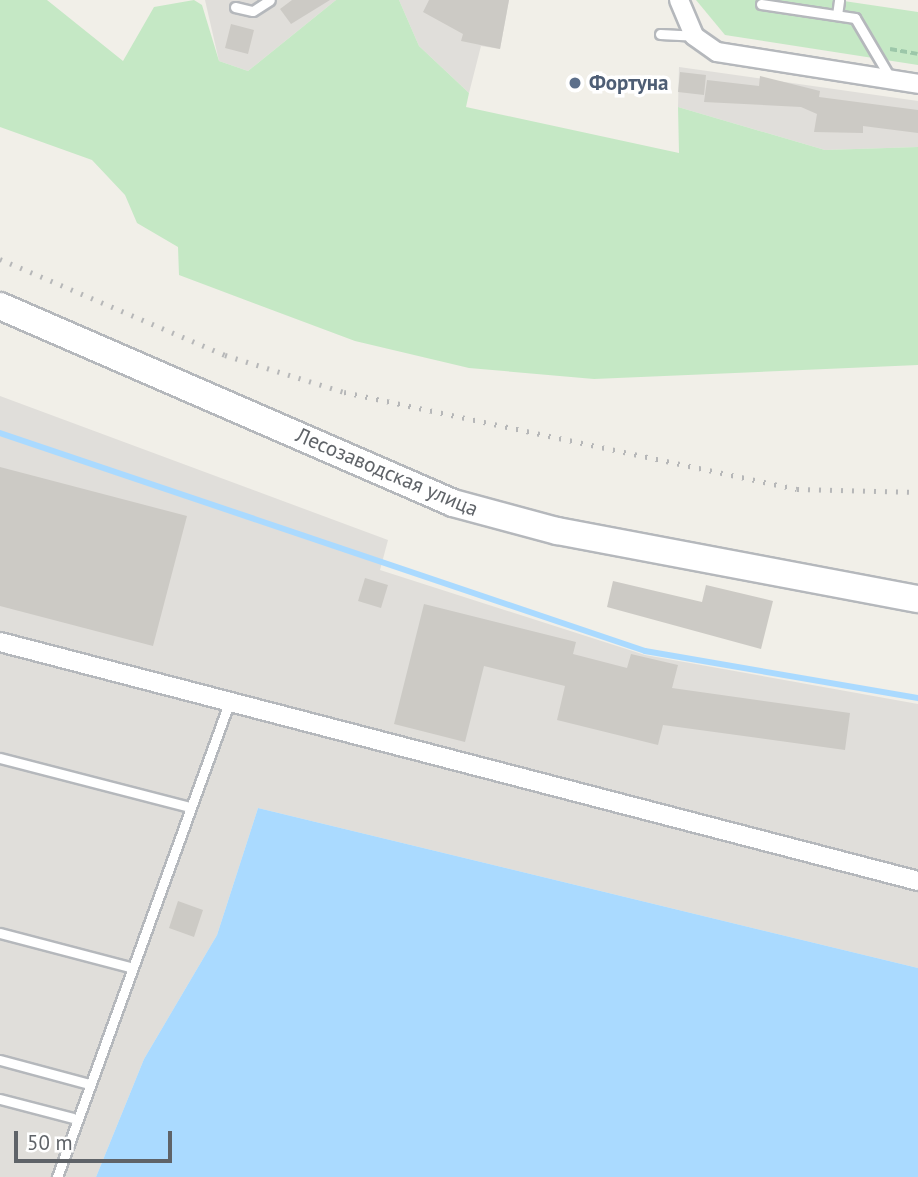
<!DOCTYPE html>
<meta charset="utf-8">
<style>
body{margin:0}
#map{position:relative;width:918px;height:1177px;overflow:hidden;background:#f1efe8;font-family:"PT Sans",sans-serif}
div>[style]{position:absolute}
.industrial>*{inset:0;background:#e0deda}
.green>*{inset:0;background:#c5e8c5}
.water>*{inset:0;background:#aadaff}
.stream>*{height:6px;margin:-3px;padding:0 3px;transform-origin:3px;border-radius:3px;background:#aadaff}
.building>*{inset:0;background:#cccac5}
.path>*{height:3.5px;margin-top:-1.75px;transform-origin:0;background:repeating-linear-gradient(90deg,#9cc7a9 0 7px,transparent 0 10.5px)}
.roads{filter:drop-shadow(2px 0 #b5b8bc) drop-shadow(-2px 0 #b5b8bc) drop-shadow(0 2px #b5b8bc) drop-shadow(0 -2px #b5b8bc)}
.lane>*{height:9px;margin:-4.5px;padding:0 4.5px;transform-origin:4.5px;border-radius:4.5px;background:#fff}
.street>*{height:18px;margin:-9px;padding:0 9px;transform-origin:9px;border-radius:9px;background:#fff}
.secondary>*{height:26px;margin:-13px;padding:0 13px;transform-origin:13px;border-radius:13px;background:#fff}
.rail>*{height:5px;margin-top:-2.5px;transform-origin:0;background:repeating-linear-gradient(90deg,#b6b7b8 0 2px,transparent 0 11px)}
.dots>*{width:19px;height:19px;translate:-50% -50%;box-sizing:border-box;border:4px solid #fff;border-radius:50%}
span{translate:-50% -50%;white-space:nowrap;text-align:center;line-height:1.15;-webkit-text-stroke:7px #fff;paint-order:stroke}
.service-label{font-size:21px;color:#4e5e75;font-weight:700}
.left{translate:0 -50%;text-align:left}
.street-label{font-size:21px;color:#5f6368}
.scale{position:absolute;left:14px;top:1131px;width:158px;height:32px;box-sizing:border-box;border:4px solid #5f6368;border-top:0;padding-left:9px;font-size:21px;line-height:24px;white-space:nowrap;color:#5f6368;-webkit-text-stroke:5px #fff;paint-order:stroke}
</style>
<div id="map">
<div class="industrial">
<i style="clip-path:polygon(205px 0,336px 0,248px 71px,219px 61px)"></i>
<i style="clip-path:polygon(399px 0,509px 0,500px 49px,481px 46px,469px 93px,419px 46px)"></i>
<i style="clip-path:polygon(679px 67px,918px 101px,918px 147px,825px 150px,678px 107px)"></i>
<i style="clip-path:polygon(0 396px,388px 540px,380px 570px,645px 655px,918px 704px,918px 968px,258px 808px,217px 935px,144px 1059px,96px 1177px,0 1177px)"></i>
</div>
<div class="green">
<i style="clip-path:polygon(0 0,47px 0,123px 61px,154px 7px,194px 0,202px 5px,219px 61px,248px 71px,336px 0,399px 0,419px 46px,469px 93px,466px 107px,679px 153px,678px 107px,825px 150px,918px 147px,918px 365px,594px 379px,469px 368px,355px 341px,179px 275px,178px 247px,137px 223px,125px 195px,92px 160px,0 127px)"></i>
<i style="clip-path:polygon(696px 0,837px 0,918px 12px,918px 65px,725px 35px)"></i>
</div>
<div class="water">
<i style="clip-path:polygon(258px 808px,918px 968px,918px 1177px,96px 1177px,144px 1059px,217px 935px)"></i>
</div>
<div class="stream">
<i style="left:0;top:433px;width:681px;rotate:18.67deg"></i>
<i style="left:645px;top:651px;width:277px;rotate:9.8deg"></i>
</div>
<div class="building">
<i style="clip-path:polygon(292px 0,330px 0,291px 24px,280px 9px)"></i>
<i style="clip-path:polygon(429px 0,509px 0,500px 49px,461px 41px,463px 34px,423px 12px)"></i>
<i style="clip-path:polygon(231px 24px,254px 30px,248px 54px,225px 48px)"></i>
<i style="clip-path:polygon(680px 72px,706px 75px,704px 95px,678px 92px)"></i>
<i style="clip-path:polygon(760px 76px,820px 91px,819px 97px,918px 110px,918px 133px,863px 126px,863px 133px,814px 132px,817px 114px,801px 107px,704px 102px,707px 80px,759px 86px)"></i>
<i style="clip-path:polygon(0 467px,187px 516px,153px 646px,0 606px)"></i>
<i style="clip-path:polygon(365px 578px,388px 585px,381px 608px,358px 601px)"></i>
<i style="clip-path:polygon(613px 581px,702px 602px,706px 585px,773px 601px,761px 649px,607px 607px)"></i>
<i style="clip-path:polygon(424px 604px,576px 642px,573px 654px,627px 668px,631px 654px,678px 665px,672px 688px,850px 713px,845px 750px,663px 725px,658px 745px,557px 720px,565px 686px,484px 666px,465px 742px,394px 724px)"></i>
<i style="clip-path:polygon(178px 901px,203px 910px,194px 937px,169px 928px)"></i>
</div>
<div class="path">
<i style="left:890px;top:49px;width:28px;rotate:10deg"></i>
</div>
<div class="roads">
<div class="lane">
<i style="left:761px;top:4px;width:95px;rotate:8.5deg"></i>
<i style="left:855px;top:18px;width:71px;rotate:59.5deg"></i>
<i style="left:235px;top:7px;width:18px;rotate:13deg"></i>
<i style="left:253px;top:11px;width:20px;rotate:-33deg"></i>
<i style="left:837px;top:15px;width:15px;rotate:-82deg"></i>
<i style="left:660px;top:34px;width:34px;rotate:3deg"></i>
<i style="left:0;top:758px;width:196px;rotate:14.5deg"></i>
<i style="left:0;top:933px;width:134px;rotate:14.7deg"></i>
<i style="left:0;top:1060px;width:89px;rotate:15deg"></i>
<i style="left:0;top:1099px;width:75px;rotate:14.6deg"></i>
<i style="left:57px;top:1177px;width:504px;rotate:-70.06deg"></i>
</div>
<div class="street">
<i style="left:679px;top:0;width:39px;rotate:67deg"></i>
<i style="left:694px;top:36px;width:28px;rotate:35deg"></i>
<i style="left:717px;top:52px;width:204px;rotate:9deg"></i>
<i style="left:0;top:642px;width:949px;rotate:14.59deg"></i>
</div>
<div class="secondary">
<i style="left:0;top:306px;width:494px;rotate:23.5deg"></i>
<i style="left:453px;top:503px;width:108px;rotate:15.1deg"></i>
<i style="left:557px;top:531px;width:367px;rotate:10.7deg"></i>
</div>
</div>
<div class="rail">
<i style="left:0;top:259px;width:245px;rotate:23.1deg"></i>
<i style="left:225px;top:355px;width:125px;rotate:17.3deg"></i>
<i style="left:344px;top:392px;width:463px;rotate:12.1deg"></i>
<i style="left:797px;top:489px;width:121px;rotate:1.4deg"></i>
</div>
<div class="dots">
<i style="left:575px;top:83px;background:#5c6f8a"></i>
</div>
<div class="service-label">
<span class="left" style="left:589px;top:83px">Фортуна</span>
</div>
<div class="street-label">
<span style="left:387px;top:472px;rotate:23deg">Лесозаводская улица</span>
</div>
<div class="scale">50 m</div>
</div>
